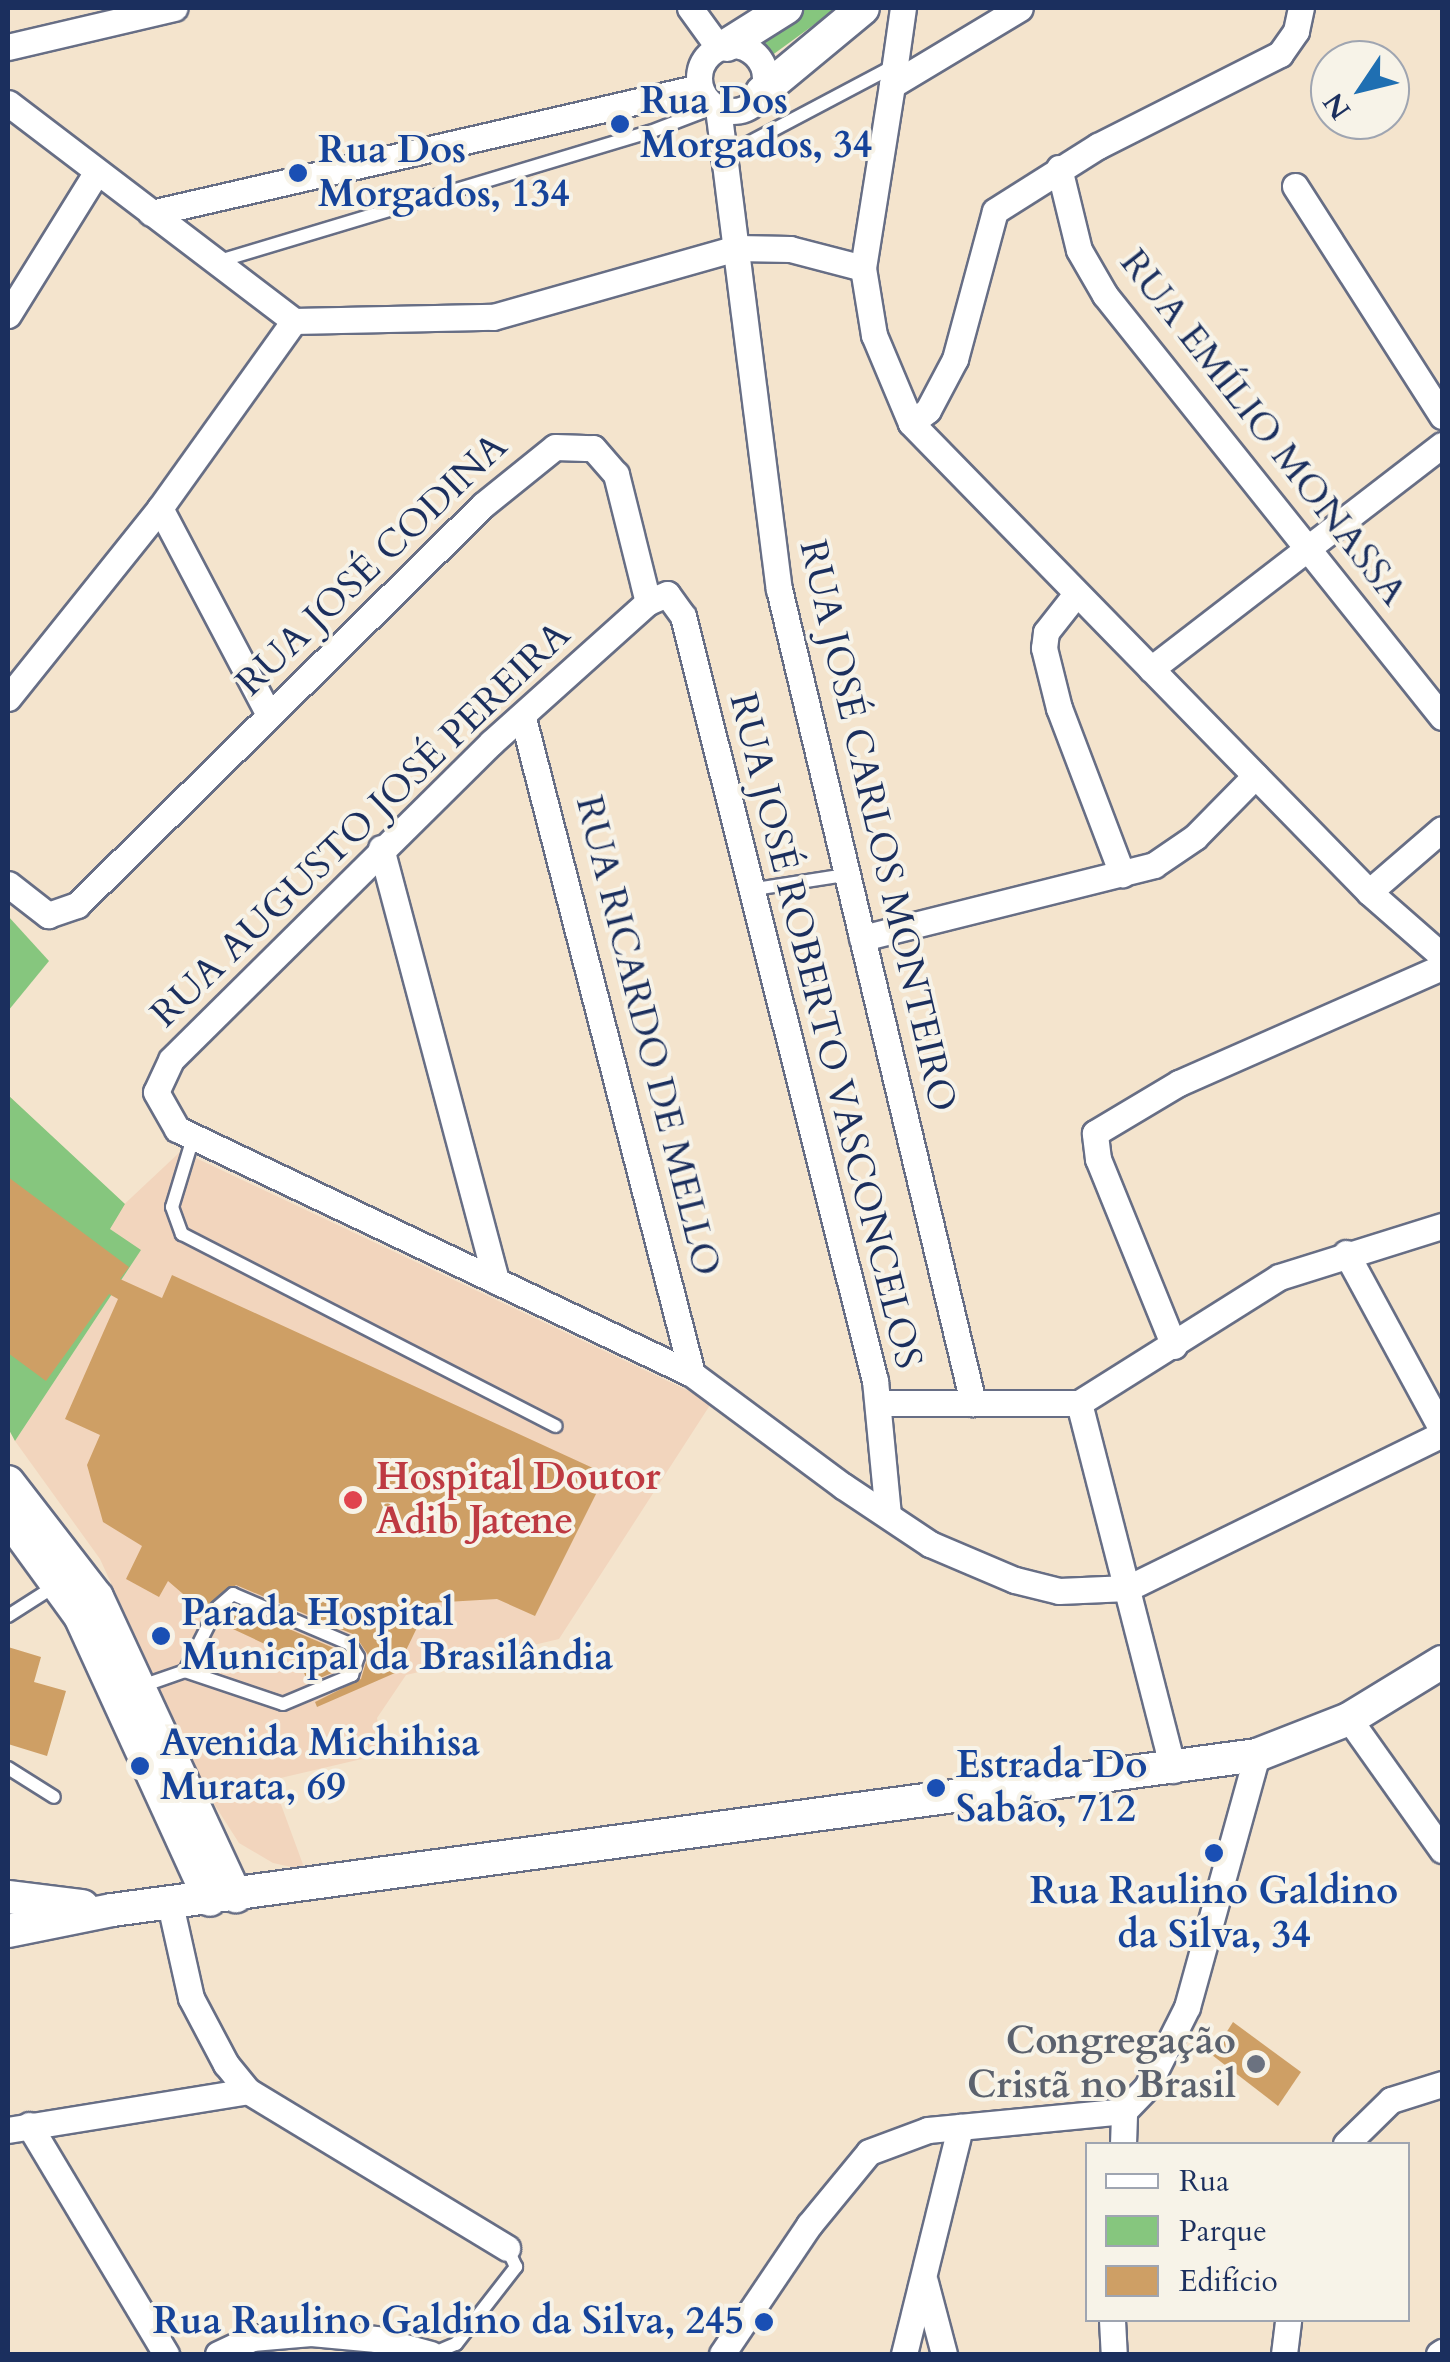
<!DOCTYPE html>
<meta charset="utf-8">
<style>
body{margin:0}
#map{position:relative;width:1450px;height:2362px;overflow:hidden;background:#f4e4cd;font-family:Cardo,serif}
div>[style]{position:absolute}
.built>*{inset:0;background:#f2d5bd}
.green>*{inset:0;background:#86c67e}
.building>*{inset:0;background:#ce9f65}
.roads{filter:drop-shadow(2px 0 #676e85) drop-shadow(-2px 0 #676e85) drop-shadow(0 2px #676e85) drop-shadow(0 -2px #676e85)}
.service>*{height:12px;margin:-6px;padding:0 6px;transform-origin:6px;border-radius:6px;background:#fff}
.minor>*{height:25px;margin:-12.5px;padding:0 12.5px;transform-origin:12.5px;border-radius:12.5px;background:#fff}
.minor>.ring{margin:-12.5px;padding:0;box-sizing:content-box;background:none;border:25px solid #fff;border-radius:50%}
.tertiary>*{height:32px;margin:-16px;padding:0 16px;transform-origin:16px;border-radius:16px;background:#fff}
.dots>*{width:28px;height:28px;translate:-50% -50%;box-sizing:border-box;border:5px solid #f7f3e8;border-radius:50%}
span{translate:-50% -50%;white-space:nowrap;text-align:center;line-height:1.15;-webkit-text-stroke:8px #f7f3e8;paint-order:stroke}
.transit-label{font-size:38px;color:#164399;font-weight:700}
.left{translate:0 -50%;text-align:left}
.right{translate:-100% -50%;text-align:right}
.street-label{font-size:38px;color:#1b2f5e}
.health-label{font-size:38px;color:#be3a42;font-weight:700}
.worship-label{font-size:38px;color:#5b616d;font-weight:700}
.frame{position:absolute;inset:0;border:10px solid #1b2f5e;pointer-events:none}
.legend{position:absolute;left:1085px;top:2142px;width:325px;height:180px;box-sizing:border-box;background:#f7f3e8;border:2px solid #9fa5b1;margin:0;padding:12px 18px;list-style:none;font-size:30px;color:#1b2f5e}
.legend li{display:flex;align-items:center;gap:20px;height:50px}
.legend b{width:50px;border:2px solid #9fa5b1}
.north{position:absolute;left:1310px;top:40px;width:100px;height:100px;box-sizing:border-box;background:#f7f3e8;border:2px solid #9fa5b1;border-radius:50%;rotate:235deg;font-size:28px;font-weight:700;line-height:40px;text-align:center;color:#1b2f5e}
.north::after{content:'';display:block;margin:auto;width:35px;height:45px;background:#1f6fb2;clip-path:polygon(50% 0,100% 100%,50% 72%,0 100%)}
</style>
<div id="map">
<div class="built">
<i style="clip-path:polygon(181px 1151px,712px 1402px,559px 1639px,406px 1675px,377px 1718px,383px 1754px,272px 1780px,305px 1870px,273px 1863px,239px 1843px,207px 1793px,100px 1559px,15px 1441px,140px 1251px,110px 1229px,116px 1212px)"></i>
</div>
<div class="green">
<i style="clip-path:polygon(803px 8px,837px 8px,771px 56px,759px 41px)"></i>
<i style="clip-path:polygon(8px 916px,49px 961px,8px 1011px)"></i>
<i style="clip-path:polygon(8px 1095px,125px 1204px,110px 1229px,141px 1250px,15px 1441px,8px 1428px)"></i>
</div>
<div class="building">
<i style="clip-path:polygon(8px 1177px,129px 1267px,120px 1279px,162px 1298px,172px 1275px,606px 1474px,535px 1616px,497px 1599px,429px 1603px,395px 1673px,317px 1707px,315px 1702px,361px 1679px,368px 1655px,355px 1635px,236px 1585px,204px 1612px,168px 1581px,159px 1597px,126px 1579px,142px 1546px,103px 1522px,87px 1465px,100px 1435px,65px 1419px,118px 1299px,109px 1294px,46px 1381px,8px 1353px)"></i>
<i style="clip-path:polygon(235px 1606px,343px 1652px,344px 1668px,308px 1683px,299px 1660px,220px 1623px)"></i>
<i style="clip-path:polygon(8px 1647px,41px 1657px,34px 1682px,66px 1691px,47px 1756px,8px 1744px)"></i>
<i style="clip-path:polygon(1233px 2022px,1301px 2072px,1278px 2106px,1212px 2055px)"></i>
</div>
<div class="roads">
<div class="service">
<i style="left:724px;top:156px;width:192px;rotate:-27.9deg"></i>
<i style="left:216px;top:262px;width:453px;rotate:-16.7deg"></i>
<i style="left:650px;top:132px;width:70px;rotate:-21deg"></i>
<i style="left:749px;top:890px;width:97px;rotate:-8.9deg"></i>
<i style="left:193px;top:1138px;width:72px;rotate:106.9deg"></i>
<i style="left:172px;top:1207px;width:29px;rotate:70deg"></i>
<i style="left:182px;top:1234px;width:420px;rotate:27.2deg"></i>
<i style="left:8px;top:1616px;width:59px;rotate:-32.6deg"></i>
<i style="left:142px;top:1686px;width:46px;rotate:-19.2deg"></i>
<i style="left:185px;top:1671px;width:103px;rotate:18.6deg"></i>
<i style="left:283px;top:1704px;width:75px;rotate:-22.8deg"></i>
<i style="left:352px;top:1675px;width:19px;rotate:-72deg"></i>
<i style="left:358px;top:1657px;width:15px;rotate:-122deg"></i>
<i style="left:350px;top:1644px;width:127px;rotate:-156.9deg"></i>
<i style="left:233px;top:1594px;width:21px;rotate:139deg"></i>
<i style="left:217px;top:1608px;width:71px;rotate:116.9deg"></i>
<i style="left:8px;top:1768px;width:54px;rotate:32.2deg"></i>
<i style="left:432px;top:2354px;width:26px;rotate:-23deg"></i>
<i style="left:456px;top:2344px;width:98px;rotate:-52.1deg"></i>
<i style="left:516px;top:2267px;width:21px;rotate:-115deg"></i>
</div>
<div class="minor">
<i style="left:690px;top:8px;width:49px;rotate:54.1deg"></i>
<i class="ring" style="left:699px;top:45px;width:41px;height:41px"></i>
<i style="left:8px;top:47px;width:171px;rotate:-13.2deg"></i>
<i style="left:892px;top:85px;width:78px;rotate:-81.9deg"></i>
<i style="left:8px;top:103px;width:360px;rotate:37.3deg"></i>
<i style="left:294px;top:321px;width:199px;rotate:-1.2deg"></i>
<i style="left:493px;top:317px;width:254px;rotate:-15.8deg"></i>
<i style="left:737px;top:248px;width:53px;rotate:1.1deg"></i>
<i style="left:790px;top:249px;width:75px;rotate:14.6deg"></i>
<i style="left:863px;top:268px;width:68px;rotate:80.7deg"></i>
<i style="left:874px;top:335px;width:95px;rotate:67.2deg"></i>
<i style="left:911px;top:423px;width:656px;rotate:45.68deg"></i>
<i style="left:1369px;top:892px;width:97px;rotate:41.2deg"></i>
<i style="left:718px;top:108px;width:485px;rotate:82.8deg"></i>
<i style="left:779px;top:589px;width:837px;rotate:76.59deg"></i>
<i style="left:1059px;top:168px;width:84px;rotate:76.3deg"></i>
<i style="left:1079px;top:250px;width:52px;rotate:60deg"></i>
<i style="left:1105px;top:295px;width:540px;rotate:51.39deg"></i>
<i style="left:1295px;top:186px;width:273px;rotate:57.4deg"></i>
<i style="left:151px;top:213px;width:563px;rotate:-12.93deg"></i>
<i style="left:863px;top:268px;width:185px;rotate:-81deg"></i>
<i style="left:892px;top:85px;width:149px;rotate:-31deg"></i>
<i style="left:8px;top:315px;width:167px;rotate:-58.2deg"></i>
<i style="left:911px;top:423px;width:21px;rotate:-37deg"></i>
<i style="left:928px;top:410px;width:58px;rotate:-62.1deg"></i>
<i style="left:955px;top:359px;width:153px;rotate:-74.9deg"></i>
<i style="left:995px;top:211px;width:122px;rotate:-32.3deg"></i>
<i style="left:1098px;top:146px;width:204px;rotate:-26.8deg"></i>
<i style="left:1280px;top:54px;width:28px;rotate:-55deg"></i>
<i style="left:1296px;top:31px;width:24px;rotate:-78deg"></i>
<i style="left:160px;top:508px;width:234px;rotate:62.2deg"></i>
<i style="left:1076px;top:594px;width:48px;rotate:128.3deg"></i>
<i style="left:1046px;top:632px;width:16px;rotate:97deg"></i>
<i style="left:1044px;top:648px;width:62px;rotate:76deg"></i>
<i style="left:1059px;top:708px;width:178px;rotate:69.2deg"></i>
<i style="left:1151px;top:669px;width:367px;rotate:-37.6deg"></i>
<i style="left:8px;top:698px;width:243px;rotate:-51.3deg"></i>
<i style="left:160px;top:508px;width:230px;rotate:-54.4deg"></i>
<i style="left:523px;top:718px;width:677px;rotate:75.55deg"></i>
<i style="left:381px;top:848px;width:448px;rotate:75.1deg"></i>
<i style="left:8px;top:884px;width:51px;rotate:37.8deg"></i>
<i style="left:48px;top:915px;width:31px;rotate:-19deg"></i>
<i style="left:77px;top:905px;width:570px;rotate:-44.57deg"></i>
<i style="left:483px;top:505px;width:92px;rotate:-38.9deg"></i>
<i style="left:555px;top:447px;width:38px;rotate:2deg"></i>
<i style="left:593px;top:448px;width:35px;rotate:49deg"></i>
<i style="left:616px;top:474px;width:132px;rotate:76deg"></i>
<i style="left:1369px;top:892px;width:96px;rotate:-40.8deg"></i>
<i style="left:862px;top:938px;width:301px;rotate:-14deg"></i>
<i style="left:1154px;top:865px;width:50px;rotate:-34.3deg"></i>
<i style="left:1195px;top:837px;width:86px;rotate:-45.5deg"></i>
<i style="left:1346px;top:1253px;width:201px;rotate:61.5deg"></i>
<i style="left:1174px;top:1346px;width:202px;rotate:-112.1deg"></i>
<i style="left:1098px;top:1159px;width:26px;rotate:-97deg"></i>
<i style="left:1095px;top:1133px;width:98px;rotate:-30.8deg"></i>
<i style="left:1179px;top:1083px;width:287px;rotate:-23.8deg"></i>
<i style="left:878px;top:1403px;width:201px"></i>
<i style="left:1079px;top:1403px;width:236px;rotate:-32.2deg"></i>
<i style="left:1279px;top:1277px;width:171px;rotate:-17.4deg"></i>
<i style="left:1079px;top:1403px;width:379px;rotate:75.6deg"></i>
<i style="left:888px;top:1515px;width:135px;rotate:-95.5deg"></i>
<i style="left:875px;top:1381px;width:789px;rotate:-104.09deg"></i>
<i style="left:683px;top:616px;width:27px;rotate:-126deg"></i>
<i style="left:667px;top:594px;width:21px;rotate:157deg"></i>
<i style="left:648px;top:602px;width:211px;rotate:138.1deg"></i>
<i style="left:491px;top:743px;width:450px;rotate:135.3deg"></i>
<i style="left:171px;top:1060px;width:35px;rotate:115deg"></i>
<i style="left:156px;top:1092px;width:43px;rotate:60.4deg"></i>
<i style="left:177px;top:1129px;width:570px;rotate:25.44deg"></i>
<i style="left:692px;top:1374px;width:188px;rotate:36.6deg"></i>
<i style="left:843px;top:1486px;width:105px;rotate:33.7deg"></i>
<i style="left:930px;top:1544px;width:92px;rotate:23deg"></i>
<i style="left:1015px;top:1580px;width:45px;rotate:14deg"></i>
<i style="left:1059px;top:1591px;width:69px;rotate:-2.5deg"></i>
<i style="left:1128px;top:1588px;width:350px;rotate:-26.1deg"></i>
<i style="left:1349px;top:1719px;width:161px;rotate:54.6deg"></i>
<i style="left:170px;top:1904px;width:96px;rotate:77.4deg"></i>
<i style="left:191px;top:1998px;width:75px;rotate:62.1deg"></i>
<i style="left:226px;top:2064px;width:35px;rotate:51deg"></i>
<i style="left:248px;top:2091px;width:303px;rotate:31.2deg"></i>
<i style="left:29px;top:2125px;width:267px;rotate:59.1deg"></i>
<i style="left:8px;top:2130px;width:243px;rotate:-9.2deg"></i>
<i style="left:1123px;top:2144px;width:33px;rotate:-88deg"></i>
<i style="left:1346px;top:2144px;width:63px;rotate:-44.4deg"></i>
<i style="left:1391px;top:2100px;width:53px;rotate:-17.4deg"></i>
<i style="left:925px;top:2282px;width:74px;rotate:75.2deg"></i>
<i style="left:1112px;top:2320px;width:34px;rotate:87deg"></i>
<i style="left:218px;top:2354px;width:38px;rotate:-25deg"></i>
<i style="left:252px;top:2338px;width:59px;rotate:-4.8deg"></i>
<i style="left:311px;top:2333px;width:65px;rotate:5.3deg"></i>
<i style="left:376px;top:2339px;width:57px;rotate:15.3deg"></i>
<i style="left:722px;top:2354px;width:156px;rotate:-56deg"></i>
<i style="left:809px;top:2225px;width:94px;rotate:-50.6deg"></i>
<i style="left:869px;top:2152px;width:63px;rotate:-20.4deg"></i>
<i style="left:928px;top:2130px;width:197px;rotate:-5.5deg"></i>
<i style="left:1124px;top:2111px;width:33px;rotate:-46deg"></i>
<i style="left:1147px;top:2087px;width:89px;rotate:-63.4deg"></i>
<i style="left:1187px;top:2007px;width:262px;rotate:-74.5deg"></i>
<i style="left:904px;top:2354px;width:234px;rotate:-76.1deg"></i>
<i style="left:1284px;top:2354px;width:34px;rotate:-83deg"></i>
<i style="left:1439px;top:2354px;width:4px;rotate:-34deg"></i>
</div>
<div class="tertiary">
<i style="left:727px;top:45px;width:70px;rotate:-32.1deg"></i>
<i style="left:762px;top:92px;width:131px;rotate:-39.7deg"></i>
<i style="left:8px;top:1482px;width:145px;rotate:52.3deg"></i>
<i style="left:97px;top:1597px;width:330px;rotate:65.1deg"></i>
<i style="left:8px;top:1517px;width:122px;rotate:54deg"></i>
<i style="left:80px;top:1616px;width:312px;rotate:65.4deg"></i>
<i style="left:8px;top:1897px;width:75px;rotate:6.9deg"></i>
<i style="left:8px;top:1931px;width:106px;rotate:-11.4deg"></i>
<i style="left:112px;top:1910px;width:1155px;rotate:-7.71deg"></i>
<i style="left:1257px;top:1755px;width:99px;rotate:-21.4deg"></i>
<i style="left:1349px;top:1719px;width:109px;rotate:-31.5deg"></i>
</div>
</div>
<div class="dots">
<i style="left:620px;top:124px;background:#1a4fb4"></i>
<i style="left:298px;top:173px;background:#1a4fb4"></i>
<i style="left:353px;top:1500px;background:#e0444e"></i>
<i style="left:161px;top:1636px;background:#1a4fb4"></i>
<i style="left:140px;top:1766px;background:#1a4fb4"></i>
<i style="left:936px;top:1788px;background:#1a4fb4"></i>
<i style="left:1214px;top:1853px;background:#1a4fb4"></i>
<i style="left:1256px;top:2064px;background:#6b7280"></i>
<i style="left:764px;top:2322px;background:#1a4fb4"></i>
</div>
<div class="transit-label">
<span class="left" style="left:640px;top:124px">Rua Dos<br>Morgados, 34</span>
<span class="left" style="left:318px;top:173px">Rua Dos<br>Morgados, 134</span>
<span class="left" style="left:181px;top:1636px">Parada Hospital<br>Municipal da Brasilândia</span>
<span class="left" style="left:160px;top:1766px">Avenida Michihisa<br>Murata, 69</span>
<span class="left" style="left:956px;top:1788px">Estrada Do<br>Sabão, 712</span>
<span style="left:1214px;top:1914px">Rua Raulino Galdino<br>da Silva, 34</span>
<span class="right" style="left:744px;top:2322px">Rua Raulino Galdino da Silva, 245</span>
</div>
<div class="street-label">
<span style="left:1263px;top:428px;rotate:52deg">RUA EMÍLIO MONASSA</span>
<span style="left:372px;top:565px;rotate:-44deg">RUA JOSÉ CODINA</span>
<span style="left:361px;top:825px;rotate:-44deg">RUA AUGUSTO JOSÉ PEREIRA</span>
<span style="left:877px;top:826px;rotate:77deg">RUA JOSÉ CARLOS MONTEIRO</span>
<span style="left:825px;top:1031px;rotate:76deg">RUA JOSÉ ROBERTO VASCONCELOS</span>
<span style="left:647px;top:1036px;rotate:76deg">RUA RICARDO DE MELLO</span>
</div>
<div class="health-label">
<span class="left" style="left:376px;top:1500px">Hospital Doutor<br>Adib Jatene</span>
</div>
<div class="worship-label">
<span class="right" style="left:1236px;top:2064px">Congregação<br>Cristã no Brasil</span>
</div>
<div class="frame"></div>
<ul class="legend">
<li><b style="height:12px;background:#fff"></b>Rua</li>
<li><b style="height:28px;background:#86c67e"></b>Parque</li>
<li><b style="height:28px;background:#ce9f65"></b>Edifício</li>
</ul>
<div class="north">N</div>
</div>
